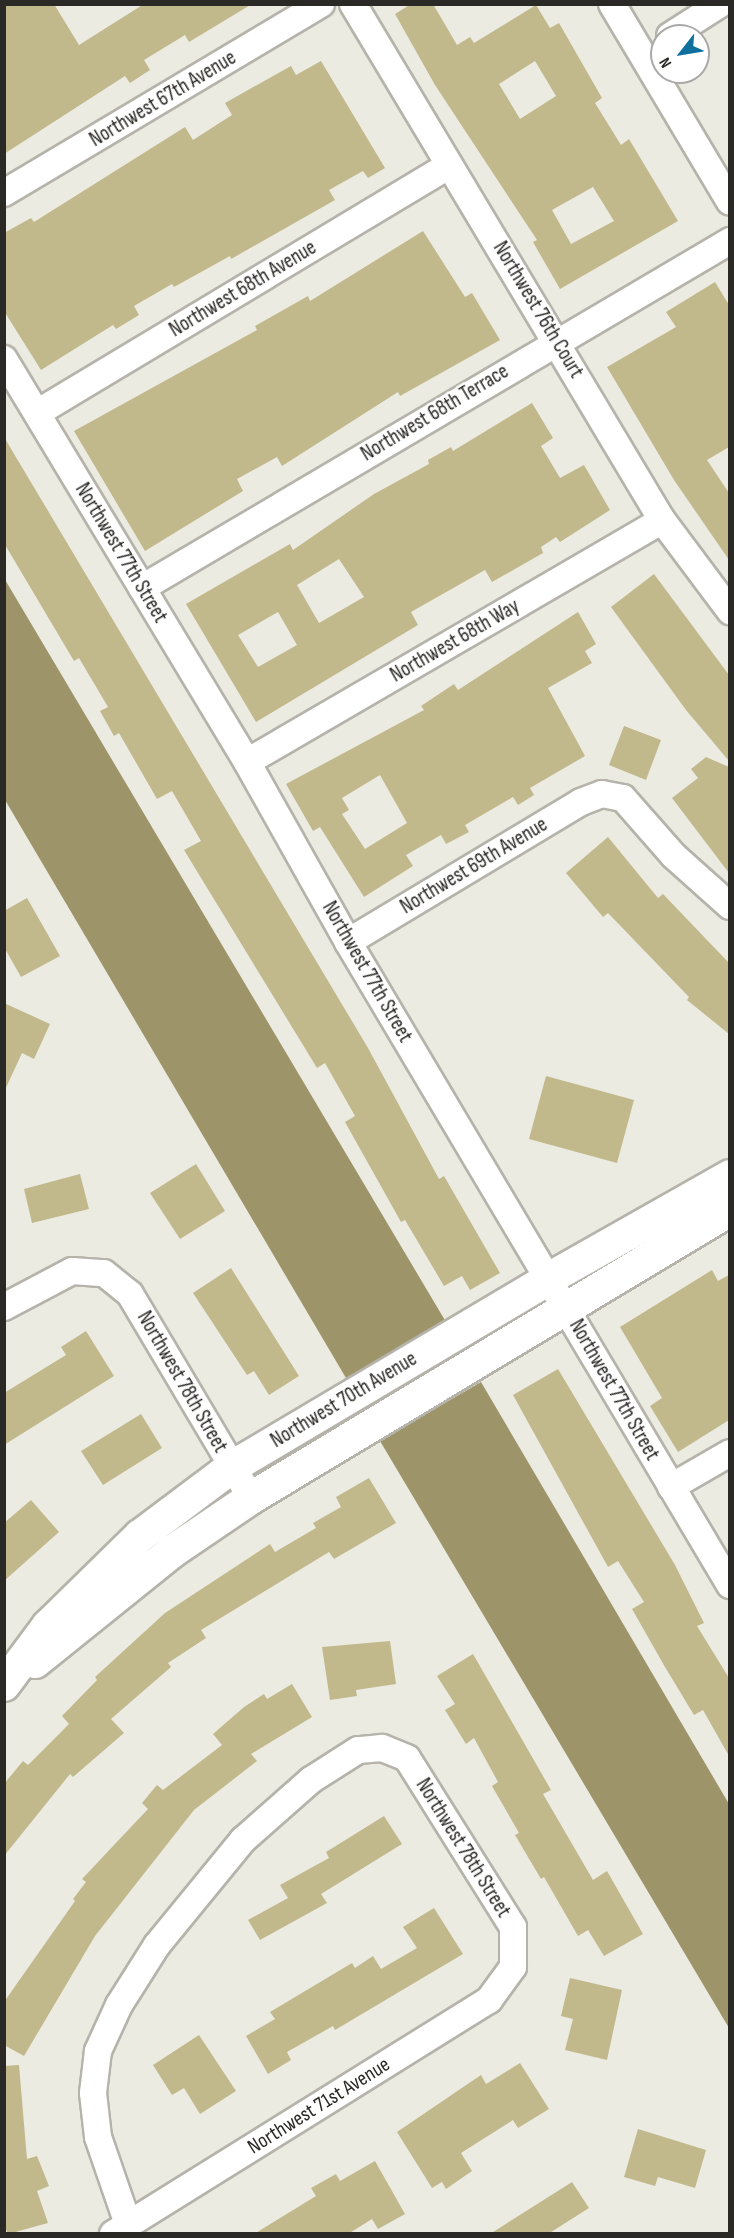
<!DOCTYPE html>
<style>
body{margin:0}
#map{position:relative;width:734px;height:2238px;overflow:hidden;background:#ecebe1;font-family:"Sofia Sans Condensed",sans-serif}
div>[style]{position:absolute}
.water>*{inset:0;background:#9d9469}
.building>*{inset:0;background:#c1b88c}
.roads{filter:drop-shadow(2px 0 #b5b3aa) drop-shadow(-2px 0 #b5b3aa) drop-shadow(0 2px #b5b3aa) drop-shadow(0 -2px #b5b3aa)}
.minor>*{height:26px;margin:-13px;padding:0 13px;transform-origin:13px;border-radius:13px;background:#fff}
.tertiary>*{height:32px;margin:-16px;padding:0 16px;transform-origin:16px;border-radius:16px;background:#fff}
span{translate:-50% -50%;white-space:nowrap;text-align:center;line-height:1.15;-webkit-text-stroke:5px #fff;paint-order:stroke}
.street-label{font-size:21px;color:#2a2926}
.frame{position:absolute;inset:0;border:6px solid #2a2926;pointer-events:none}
.north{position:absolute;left:650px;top:24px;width:60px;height:60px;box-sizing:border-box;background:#fff;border:2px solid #aaa9a8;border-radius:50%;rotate:239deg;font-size:16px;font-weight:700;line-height:24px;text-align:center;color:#2a2926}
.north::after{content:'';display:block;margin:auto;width:21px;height:27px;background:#0f709d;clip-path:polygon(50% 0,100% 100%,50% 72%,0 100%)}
</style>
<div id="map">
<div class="water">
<i style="clip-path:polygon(4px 578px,446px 1322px,346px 1378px,5px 800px)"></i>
<i style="clip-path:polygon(481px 1382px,729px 1804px,729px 2028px,380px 1441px)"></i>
</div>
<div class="building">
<i style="clip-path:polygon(4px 4px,54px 4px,79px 45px,144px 4px,252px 4px,189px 42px,185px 35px,144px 60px,150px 70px,130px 83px,125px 76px,4px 154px)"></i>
<i style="clip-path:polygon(evenodd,411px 4px,433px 4px,457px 45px,470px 37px,474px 43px,536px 5px,550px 28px,559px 23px,602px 98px,595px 103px,621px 145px,629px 139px,678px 221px,560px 289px,533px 242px,537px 240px,435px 85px,395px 14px,411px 4px,535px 61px,556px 96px,520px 119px,499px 84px,535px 61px,411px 4px,593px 187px,614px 221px,571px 244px,552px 210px,593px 187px)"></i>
<i style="clip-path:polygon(321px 61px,385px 168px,368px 178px,363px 171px,329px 190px,335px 200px,231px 259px,230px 256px,174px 287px,172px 284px,134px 306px,139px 315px,116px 329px,113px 325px,41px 370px,4px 311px,4px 233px,31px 218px,34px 222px,185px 127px,193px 140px,232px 115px,225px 103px,291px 66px,296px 75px)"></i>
<i style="clip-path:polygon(423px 231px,465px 297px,472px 293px,500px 340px,400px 396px,398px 392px,282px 466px,277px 457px,237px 479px,243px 491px,145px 551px,74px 431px,257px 330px,255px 326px,308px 296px,310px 301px)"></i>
<i style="clip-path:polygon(715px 282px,729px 305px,729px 447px,707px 460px,729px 493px,729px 560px,674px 480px,607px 367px,676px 327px,666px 312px)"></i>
<i style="clip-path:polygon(evenodd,532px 403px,553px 438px,541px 446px,560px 478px,584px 465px,610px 510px,560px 542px,556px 537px,541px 547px,543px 553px,492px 582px,485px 570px,411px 612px,418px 625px,256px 722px,186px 604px,290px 544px,293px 550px,374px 494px,429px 464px,428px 460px,451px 447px,453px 451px,532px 403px,339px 559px,364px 597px,319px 623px,297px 585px,339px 559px,532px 403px,278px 612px,297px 645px,258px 667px,238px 635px,278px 612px)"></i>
<i style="clip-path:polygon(4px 437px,368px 1048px,439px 1179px,444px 1176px,500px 1273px,470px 1290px,462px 1276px,444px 1286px,405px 1220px,401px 1222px,345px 1122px,355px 1116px,325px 1063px,317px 1068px,184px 850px,201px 841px,172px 791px,157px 799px,119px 733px,114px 736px,100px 711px,108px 707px,79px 658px,74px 661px,4px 543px)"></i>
<i style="clip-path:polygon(654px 574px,729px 675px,729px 761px,686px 710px,611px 607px)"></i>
<i style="clip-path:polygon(evenodd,578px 612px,596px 644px,585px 651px,592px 663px,548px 688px,585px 756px,530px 788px,534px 795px,518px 805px,513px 797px,465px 825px,469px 832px,446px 844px,441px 835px,406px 855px,413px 866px,364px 897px,320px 827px,313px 831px,286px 784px,424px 710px,421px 706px,454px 684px,458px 690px,578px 612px,380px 775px,407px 823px,365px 849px,342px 814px,349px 810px,342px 798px,380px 775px)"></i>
<i style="clip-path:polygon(624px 726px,661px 740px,646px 780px,609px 765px)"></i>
<i style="clip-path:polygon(706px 757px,729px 767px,729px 873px,672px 798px,698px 778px,691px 769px)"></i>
<i style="clip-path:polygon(608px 837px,658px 898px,663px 894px,729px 963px,729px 1034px,687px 1000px,689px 997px,608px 913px,603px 917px,566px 873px)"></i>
<i style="clip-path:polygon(27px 898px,60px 956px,21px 977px,4px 947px,4px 911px)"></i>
<i style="clip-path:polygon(4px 1003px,50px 1024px,34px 1059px,22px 1053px,4px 1092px)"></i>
<i style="clip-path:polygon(546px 1076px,634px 1100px,617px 1163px,529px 1139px)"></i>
<i style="clip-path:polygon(196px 1164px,225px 1211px,180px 1239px,150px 1193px)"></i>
<i style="clip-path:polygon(80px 1174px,89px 1209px,32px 1223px,24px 1189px)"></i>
<i style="clip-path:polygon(231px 1268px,299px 1376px,269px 1395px,254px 1371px,247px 1375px,193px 1293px)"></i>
<i style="clip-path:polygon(712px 1270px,718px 1281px,729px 1275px,729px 1420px,678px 1452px,650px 1406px,662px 1398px,620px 1327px)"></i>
<i style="clip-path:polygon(86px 1331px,114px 1376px,4px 1445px,4px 1393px,66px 1355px,61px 1347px)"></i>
<i style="clip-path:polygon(558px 1369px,675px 1565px,704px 1623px,697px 1626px,729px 1678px,729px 1756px,703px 1710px,694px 1715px,665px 1667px,632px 1609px,644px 1602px,618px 1561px,608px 1567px,513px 1395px)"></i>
<i style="clip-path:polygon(141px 1414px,162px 1448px,103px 1485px,81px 1451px)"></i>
<i style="clip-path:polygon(369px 1478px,396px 1523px,334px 1559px,329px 1552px,201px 1630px,206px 1638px,168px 1663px,171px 1667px,111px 1719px,124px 1733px,73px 1777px,70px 1774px,4px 1856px,4px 1784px,23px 1761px,28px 1765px,69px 1724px,62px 1716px,97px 1680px,95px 1677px,165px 1613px,270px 1544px,275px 1552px,316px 1528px,313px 1523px,341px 1507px,336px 1497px)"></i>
<i style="clip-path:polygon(31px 1500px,59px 1532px,4px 1581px,4px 1523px)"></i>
<i style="clip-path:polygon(390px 1641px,396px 1684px,356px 1690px,357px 1696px,330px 1700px,322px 1647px)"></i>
<i style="clip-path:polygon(473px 1654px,551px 1790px,543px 1794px,593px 1880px,607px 1871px,643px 1934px,604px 1956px,588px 1930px,578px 1936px,544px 1877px,541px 1879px,515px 1835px,519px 1833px,492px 1786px,498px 1782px,474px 1738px,466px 1744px,445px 1710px,455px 1704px,437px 1676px)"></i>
<i style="clip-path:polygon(292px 1684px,312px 1717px,251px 1754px,257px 1761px,194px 1810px,95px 1936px,24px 2056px,4px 2045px,4px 2002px,75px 1901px,73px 1899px,86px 1882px,82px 1879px,148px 1809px,142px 1803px,157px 1785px,163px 1790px,222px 1745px,213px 1734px,244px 1707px,264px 1694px,267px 1699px)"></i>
<i style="clip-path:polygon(384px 1816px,402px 1844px,321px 1894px,327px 1903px,260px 1940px,248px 1920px,288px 1898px,280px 1885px,329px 1858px,326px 1852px)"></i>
<i style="clip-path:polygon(434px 1908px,463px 1954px,335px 2030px,333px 2026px,287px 2052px,291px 2060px,268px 2074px,246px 2036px,275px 2019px,270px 2012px,352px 1963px,355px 1968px,373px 1956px,381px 1969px,417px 1948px,403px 1927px)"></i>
<i style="clip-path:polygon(570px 1978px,622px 1990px,607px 2060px,565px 2050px,573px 2019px,561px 2016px)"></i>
<i style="clip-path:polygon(199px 2035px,236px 2091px,200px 2114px,184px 2088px,172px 2095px,153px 2065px)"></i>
<i style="clip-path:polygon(520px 2063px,549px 2109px,518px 2128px,513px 2120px,461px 2153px,472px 2171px,446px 2189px,442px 2182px,432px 2188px,397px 2132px,481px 2075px,486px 2084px)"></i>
<i style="clip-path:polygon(19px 2065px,27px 2159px,37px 2156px,49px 2186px,37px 2191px,48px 2223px,8px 2234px,4px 2225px,4px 2066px)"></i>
<i style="clip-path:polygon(638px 2129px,706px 2150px,695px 2188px,658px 2177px,655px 2186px,624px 2177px)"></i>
<i style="clip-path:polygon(375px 2161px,405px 2214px,378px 2229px,372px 2219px,348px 2234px,254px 2234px,316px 2196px,311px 2188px,336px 2174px,340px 2181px)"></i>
<i style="clip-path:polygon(572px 2182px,589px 2208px,548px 2234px,490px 2234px)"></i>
</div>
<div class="roads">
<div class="minor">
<i style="left:353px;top:4px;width:601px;rotate:59.09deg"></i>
<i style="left:662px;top:520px;width:114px;rotate:53.2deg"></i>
<i style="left:612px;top:4px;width:230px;rotate:59.2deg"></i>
<i style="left:670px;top:36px;width:59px;rotate:-32.6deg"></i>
<i style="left:4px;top:193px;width:369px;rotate:-30.8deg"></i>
<i style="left:4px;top:359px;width:471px;rotate:58.9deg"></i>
<i style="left:247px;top:762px;width:206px;rotate:60.7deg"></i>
<i style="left:348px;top:942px;width:748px;rotate:59.29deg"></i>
<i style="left:37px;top:413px;width:481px;rotate:-31deg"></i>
<i style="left:142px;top:588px;width:683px;rotate:-30.55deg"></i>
<i style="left:247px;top:762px;width:480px;rotate:-30.2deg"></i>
<i style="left:348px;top:942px;width:272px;rotate:-31deg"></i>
<i style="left:581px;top:802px;width:22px;rotate:-21deg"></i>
<i style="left:602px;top:794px;width:21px;rotate:11deg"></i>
<i style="left:623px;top:798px;width:77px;rotate:48.7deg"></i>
<i style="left:674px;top:856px;width:75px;rotate:41.8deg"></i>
<i style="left:4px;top:1307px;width:77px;rotate:-27.9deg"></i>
<i style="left:72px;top:1271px;width:32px;rotate:4deg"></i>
<i style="left:104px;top:1273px;width:33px;rotate:39deg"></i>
<i style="left:130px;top:1294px;width:237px;rotate:59.3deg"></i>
<i style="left:671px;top:1487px;width:68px;rotate:-30deg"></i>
<i style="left:113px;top:2234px;width:443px;rotate:-31.9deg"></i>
<i style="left:489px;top:2000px;width:41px;rotate:-54deg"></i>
<i style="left:513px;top:1967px;width:40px;rotate:-90deg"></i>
<i style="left:513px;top:1927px;width:199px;rotate:-122.1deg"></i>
<i style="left:407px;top:1758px;width:27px;rotate:-158deg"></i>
<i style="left:382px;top:1748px;width:24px;rotate:175deg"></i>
<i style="left:358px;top:1750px;width:56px;rotate:147.4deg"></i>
<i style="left:311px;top:1780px;width:91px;rotate:138.6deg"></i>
<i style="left:243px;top:1840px;width:136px;rotate:129.3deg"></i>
<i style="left:157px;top:1945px;width:71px;rotate:122.3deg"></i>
<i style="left:119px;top:2005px;width:51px;rotate:114.5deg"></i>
<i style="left:98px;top:2051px;width:42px;rotate:96.8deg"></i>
<i style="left:93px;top:2093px;width:44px;rotate:83.5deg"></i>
<i style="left:98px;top:2137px;width:92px;rotate:71deg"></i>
</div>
<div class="tertiary">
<i style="left:35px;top:1662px;width:177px;rotate:-38.8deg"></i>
<i style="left:173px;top:1551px;width:94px;rotate:-34.2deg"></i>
<i style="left:251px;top:1498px;width:559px;rotate:-31.02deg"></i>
<i style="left:4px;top:1685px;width:74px;rotate:-53.3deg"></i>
<i style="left:48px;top:1626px;width:129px;rotate:-44.4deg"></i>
<i style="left:140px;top:1536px;width:115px;rotate:-36.9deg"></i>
<i style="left:232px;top:1467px;width:370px;rotate:-30.7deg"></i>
<i style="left:550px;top:1278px;width:207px;rotate:-29.5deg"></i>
</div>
</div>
<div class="street-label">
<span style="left:163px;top:99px;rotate:-31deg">Northwest 67th Avenue</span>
<span style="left:243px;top:289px;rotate:-31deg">Northwest 68th Avenue</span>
<span style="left:538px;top:310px;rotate:59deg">Northwest 76th Court</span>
<span style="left:435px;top:413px;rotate:-31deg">Northwest 68th Terrace</span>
<span style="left:121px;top:553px;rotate:59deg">Northwest 77th Street</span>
<span style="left:455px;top:641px;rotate:-30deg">Northwest 68th Way</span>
<span style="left:474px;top:866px;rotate:-31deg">Northwest 69th Avenue</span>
<span style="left:367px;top:972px;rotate:60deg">Northwest 77th Street</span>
<span style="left:182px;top:1382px;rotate:60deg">Northwest 78th Street</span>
<span style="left:614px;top:1390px;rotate:60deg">Northwest 77th Street</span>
<span style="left:344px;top:1400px;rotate:-31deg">Northwest 70th Avenue</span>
<span style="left:463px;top:1848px;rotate:58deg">Northwest 78th Street</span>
<span style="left:319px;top:2106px;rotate:-32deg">Northwest 71st Avenue</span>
</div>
<div class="frame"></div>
<div class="north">N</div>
</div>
